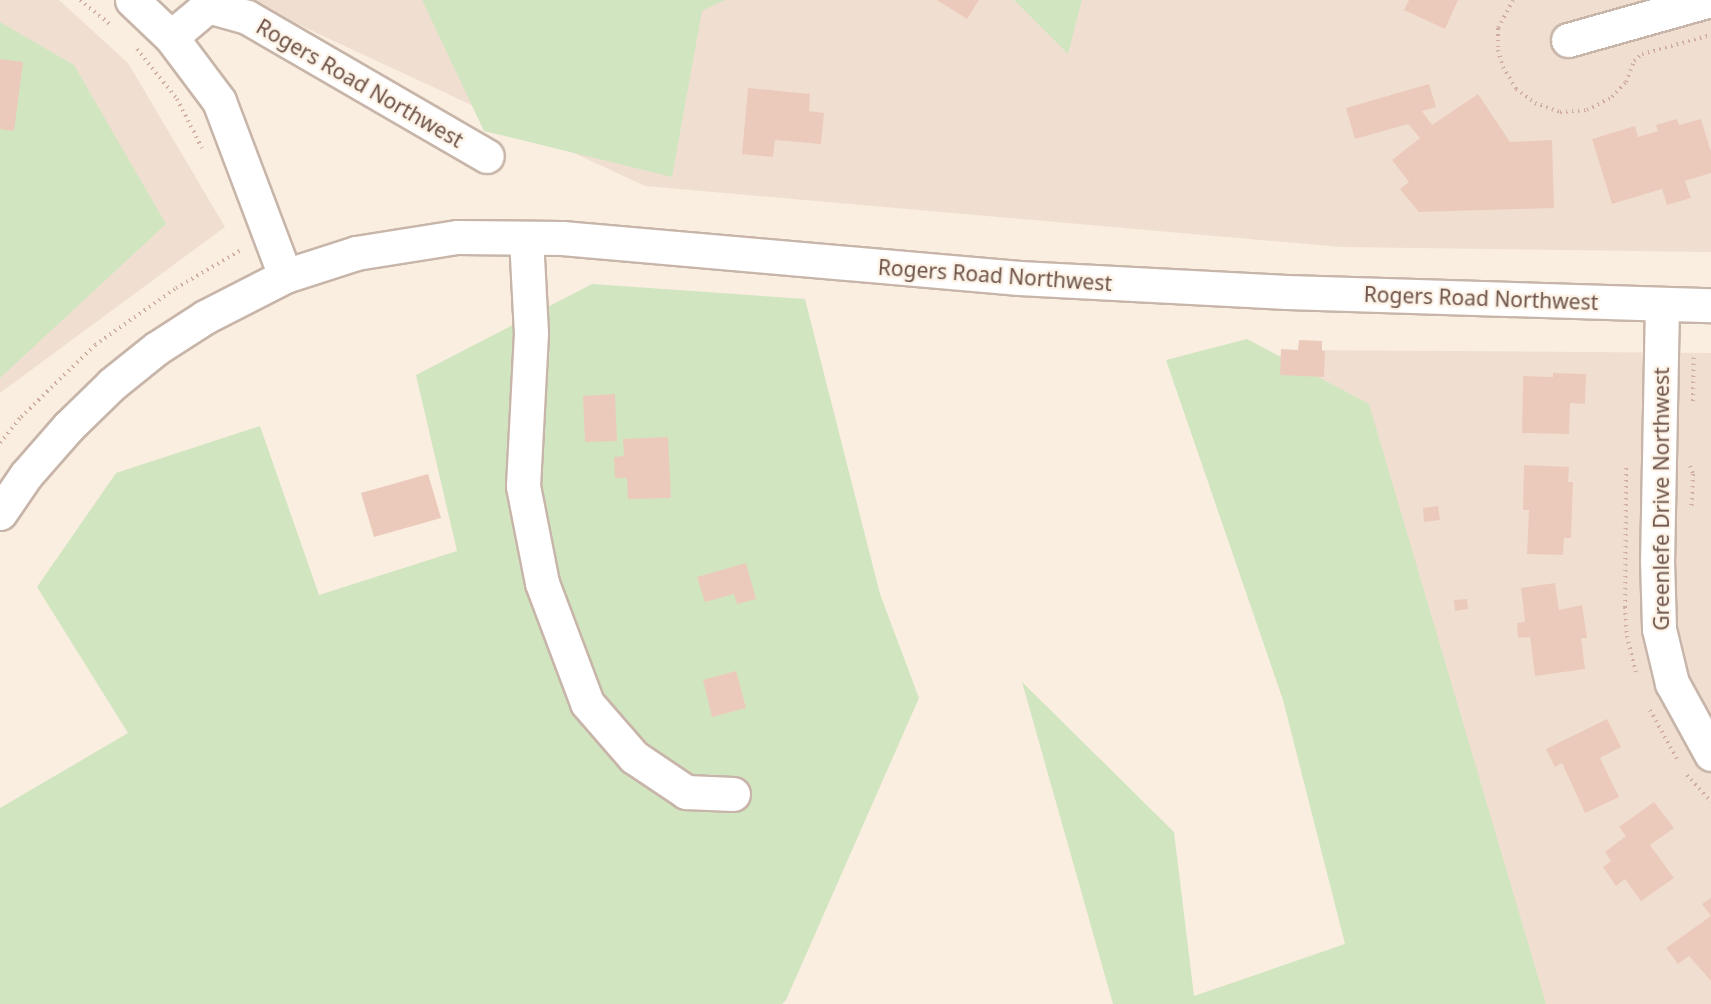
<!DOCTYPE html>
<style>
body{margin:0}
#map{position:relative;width:1711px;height:1004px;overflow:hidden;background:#f9eee0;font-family:"Noto Sans",sans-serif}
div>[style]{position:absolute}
.residential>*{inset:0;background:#f0dfd0}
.green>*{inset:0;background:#d2e5c1}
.building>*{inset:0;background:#eccabb}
.path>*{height:4px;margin-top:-2px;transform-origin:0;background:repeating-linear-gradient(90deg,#d0ae9f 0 1.5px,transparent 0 6px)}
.roads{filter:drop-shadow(2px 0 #c8b5a9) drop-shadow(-2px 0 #c8b5a9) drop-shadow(0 2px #c8b5a9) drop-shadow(0 -2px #c8b5a9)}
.minor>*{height:33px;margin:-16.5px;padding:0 16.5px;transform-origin:16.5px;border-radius:16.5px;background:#fff}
span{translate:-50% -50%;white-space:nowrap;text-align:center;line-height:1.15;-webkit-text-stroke:4.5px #fdf2e6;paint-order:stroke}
.street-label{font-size:21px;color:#6e544a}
</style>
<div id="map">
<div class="residential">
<i style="clip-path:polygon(0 0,59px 0,128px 63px,225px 227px,0 393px)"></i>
<i style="clip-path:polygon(246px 0,1711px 0,1711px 252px,1341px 247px,645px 186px)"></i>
<i style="clip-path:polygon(1310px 350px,1711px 353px,1711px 1004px,1519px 1004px)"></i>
</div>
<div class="green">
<i style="clip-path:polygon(422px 0,725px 0,702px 11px,672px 177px,484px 131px)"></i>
<i style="clip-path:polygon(1014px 0,1082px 0,1068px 54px)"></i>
<i style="clip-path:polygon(0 22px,74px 65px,166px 224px,0 378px)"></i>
<i style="clip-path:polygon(592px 284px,805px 299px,880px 594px,919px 698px,786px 1000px,782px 1004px,0 1004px,0 808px,128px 733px,37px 587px,116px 473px,260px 426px,319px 595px,457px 551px,416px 375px)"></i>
<i style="clip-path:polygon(1247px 339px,1369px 404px,1546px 1004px,1113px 1004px,1022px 682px,1174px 832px,1194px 996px,1345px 944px,1283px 700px,1166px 360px)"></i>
</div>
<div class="building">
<i style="clip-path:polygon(937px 0,979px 0,967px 19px)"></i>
<i style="clip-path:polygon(1409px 0,1458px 0,1445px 29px,1404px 10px)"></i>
<i style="clip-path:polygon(0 59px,23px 62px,14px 131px,0 129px)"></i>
<i style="clip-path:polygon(1429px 84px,1436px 107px,1422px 111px,1432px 125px,1478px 94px,1510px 142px,1552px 140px,1554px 208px,1419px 212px,1400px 189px,1409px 182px,1392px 160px,1420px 138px,1408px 124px,1355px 139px,1346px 108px)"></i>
<i style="clip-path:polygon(748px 88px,810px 94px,809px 111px,824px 113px,821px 144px,775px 140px,773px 157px,742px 154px)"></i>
<i style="clip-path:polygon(1677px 119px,1679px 125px,1701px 119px,1711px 152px,1711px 173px,1685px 181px,1691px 198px,1667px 205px,1662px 189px,1612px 204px,1592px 139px,1635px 126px,1638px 137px,1658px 131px,1656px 125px)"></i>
<i style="clip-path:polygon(1299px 340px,1322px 341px,1322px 351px,1325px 351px,1324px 377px,1280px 375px,1281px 349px,1298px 350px)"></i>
<i style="clip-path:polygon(1553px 373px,1586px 374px,1585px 404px,1570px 403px,1569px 434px,1522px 433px,1523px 376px,1553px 377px)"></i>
<i style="clip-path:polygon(615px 394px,617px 441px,585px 442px,583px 396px)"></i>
<i style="clip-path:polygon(668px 437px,671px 498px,628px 499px,627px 478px,615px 478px,614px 457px,624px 456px,623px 439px)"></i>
<i style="clip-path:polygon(1524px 465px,1569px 467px,1568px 482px,1573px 482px,1571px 538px,1564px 538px,1563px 555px,1527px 554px,1529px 510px,1523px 510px)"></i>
<i style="clip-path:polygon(428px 474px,441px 518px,374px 537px,361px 493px)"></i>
<i style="clip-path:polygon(1438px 506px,1440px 520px,1424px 522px,1423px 508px)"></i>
<i style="clip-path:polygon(746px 563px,756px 599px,737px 604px,734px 594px,705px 602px,697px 577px)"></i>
<i style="clip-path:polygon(1555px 583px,1559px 610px,1582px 605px,1587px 638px,1581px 638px,1585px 669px,1535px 676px,1530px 637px,1518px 638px,1517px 623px,1525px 622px,1521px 588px)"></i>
<i style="clip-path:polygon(1467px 599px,1468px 609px,1455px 611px,1454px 600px)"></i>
<i style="clip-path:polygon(736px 671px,746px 708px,712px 717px,703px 680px)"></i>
<i style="clip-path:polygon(1607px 719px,1621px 747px,1600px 758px,1619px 797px,1585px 813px,1562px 763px,1555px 767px,1546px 749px)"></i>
<i style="clip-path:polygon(1654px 802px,1674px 828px,1650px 845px,1674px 878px,1641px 901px,1625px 879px,1616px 886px,1603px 867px,1611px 861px,1605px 852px,1626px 836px,1619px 827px)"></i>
<i style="clip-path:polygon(1711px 898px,1711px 981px,1689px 956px,1678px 964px,1666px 948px,1711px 916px,1702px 904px)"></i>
</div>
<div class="path">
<i style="left:80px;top:0;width:41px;rotate:39.1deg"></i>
<i style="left:1513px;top:0;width:32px;rotate:118deg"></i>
<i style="left:1498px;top:28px;width:22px;rotate:90deg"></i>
<i style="left:1498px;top:50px;width:18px;rotate:74deg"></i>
<i style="left:1503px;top:67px;width:26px;rotate:59deg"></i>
<i style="left:1516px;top:89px;width:24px;rotate:36deg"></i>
<i style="left:1535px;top:103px;width:27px;rotate:20deg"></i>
<i style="left:1560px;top:112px;width:27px;rotate:-4deg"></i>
<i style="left:1587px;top:110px;width:28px;rotate:-27deg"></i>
<i style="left:1612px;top:97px;width:21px;rotate:-47deg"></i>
<i style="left:1626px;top:82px;width:22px;rotate:-69deg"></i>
<i style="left:1634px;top:61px;width:11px;rotate:-41deg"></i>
<i style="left:1642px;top:54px;width:72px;rotate:-15.4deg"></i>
<i style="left:137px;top:49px;width:64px;rotate:51.3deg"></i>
<i style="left:177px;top:99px;width:55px;rotate:63deg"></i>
<i style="left:1693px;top:401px;width:47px;rotate:-88.8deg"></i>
<i style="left:0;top:443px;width:33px;rotate:-51deg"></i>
<i style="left:21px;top:417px;width:103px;rotate:-44.2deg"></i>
<i style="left:95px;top:345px;width:99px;rotate:-35.1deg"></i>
<i style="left:176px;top:288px;width:75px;rotate:-30.3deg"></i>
<i style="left:1690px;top:466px;width:9px;rotate:69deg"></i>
<i style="left:1693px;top:474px;width:35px;rotate:93deg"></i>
<i style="left:1626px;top:468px;width:139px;rotate:90.4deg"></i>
<i style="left:1625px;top:607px;width:29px;rotate:86deg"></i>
<i style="left:1627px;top:636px;width:37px;rotate:76deg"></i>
<i style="left:1650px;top:710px;width:58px;rotate:61.2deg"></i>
<i style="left:1687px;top:775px;width:36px;rotate:48deg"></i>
</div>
<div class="roads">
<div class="minor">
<i style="left:132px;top:0;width:54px;rotate:43.5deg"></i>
<i style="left:171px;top:37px;width:80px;rotate:53.1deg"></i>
<i style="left:219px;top:101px;width:187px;rotate:69.3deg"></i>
<i style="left:171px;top:37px;width:48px;rotate:-40deg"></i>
<i style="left:208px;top:6px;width:41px;rotate:15.8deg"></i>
<i style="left:247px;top:17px;width:277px;rotate:30.1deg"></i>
<i style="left:1568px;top:40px;width:148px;rotate:-15.7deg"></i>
<i style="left:526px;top:238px;width:95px;rotate:87deg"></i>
<i style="left:531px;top:333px;width:153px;rotate:93deg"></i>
<i style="left:523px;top:486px;width:99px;rotate:78.9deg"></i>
<i style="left:542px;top:583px;width:128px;rotate:69.4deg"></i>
<i style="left:587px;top:703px;width:72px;rotate:49deg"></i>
<i style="left:634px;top:757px;width:63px;rotate:33.9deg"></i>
<i style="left:686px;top:792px;width:47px;rotate:2.4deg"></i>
<i style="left:1662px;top:304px;width:256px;rotate:91.1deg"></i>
<i style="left:1657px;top:560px;width:69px;rotate:88.3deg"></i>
<i style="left:1659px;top:629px;width:56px;rotate:76.5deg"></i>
<i style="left:1672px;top:683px;width:81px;rotate:61.2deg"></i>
<i style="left:0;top:513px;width:46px;rotate:-55.6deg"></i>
<i style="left:26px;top:475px;width:64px;rotate:-48.8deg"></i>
<i style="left:68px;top:427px;width:62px;rotate:-44.3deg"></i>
<i style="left:112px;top:384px;width:58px;rotate:-38.7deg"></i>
<i style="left:157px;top:348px;width:57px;rotate:-32.9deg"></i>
<i style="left:205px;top:317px;width:90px;rotate:-27.1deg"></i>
<i style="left:285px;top:276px;width:75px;rotate:-17.9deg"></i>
<i style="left:356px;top:253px;width:102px;rotate:-9deg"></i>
<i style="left:457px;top:237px;width:105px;rotate:0.5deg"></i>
<i style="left:562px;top:238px;width:459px;rotate:5deg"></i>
<i style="left:1019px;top:278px;width:268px;rotate:3deg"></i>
<i style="left:1287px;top:292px;width:424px;rotate:1.8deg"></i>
</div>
</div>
<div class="street-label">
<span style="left:360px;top:83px;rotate:30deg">Rogers Road Northwest</span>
<span style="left:995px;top:275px;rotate:4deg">Rogers Road Northwest</span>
<span style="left:1481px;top:298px;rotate:2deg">Rogers Road Northwest</span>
<span style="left:1661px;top:499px;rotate:-90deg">Greenlefe Drive Northwest</span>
</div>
</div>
